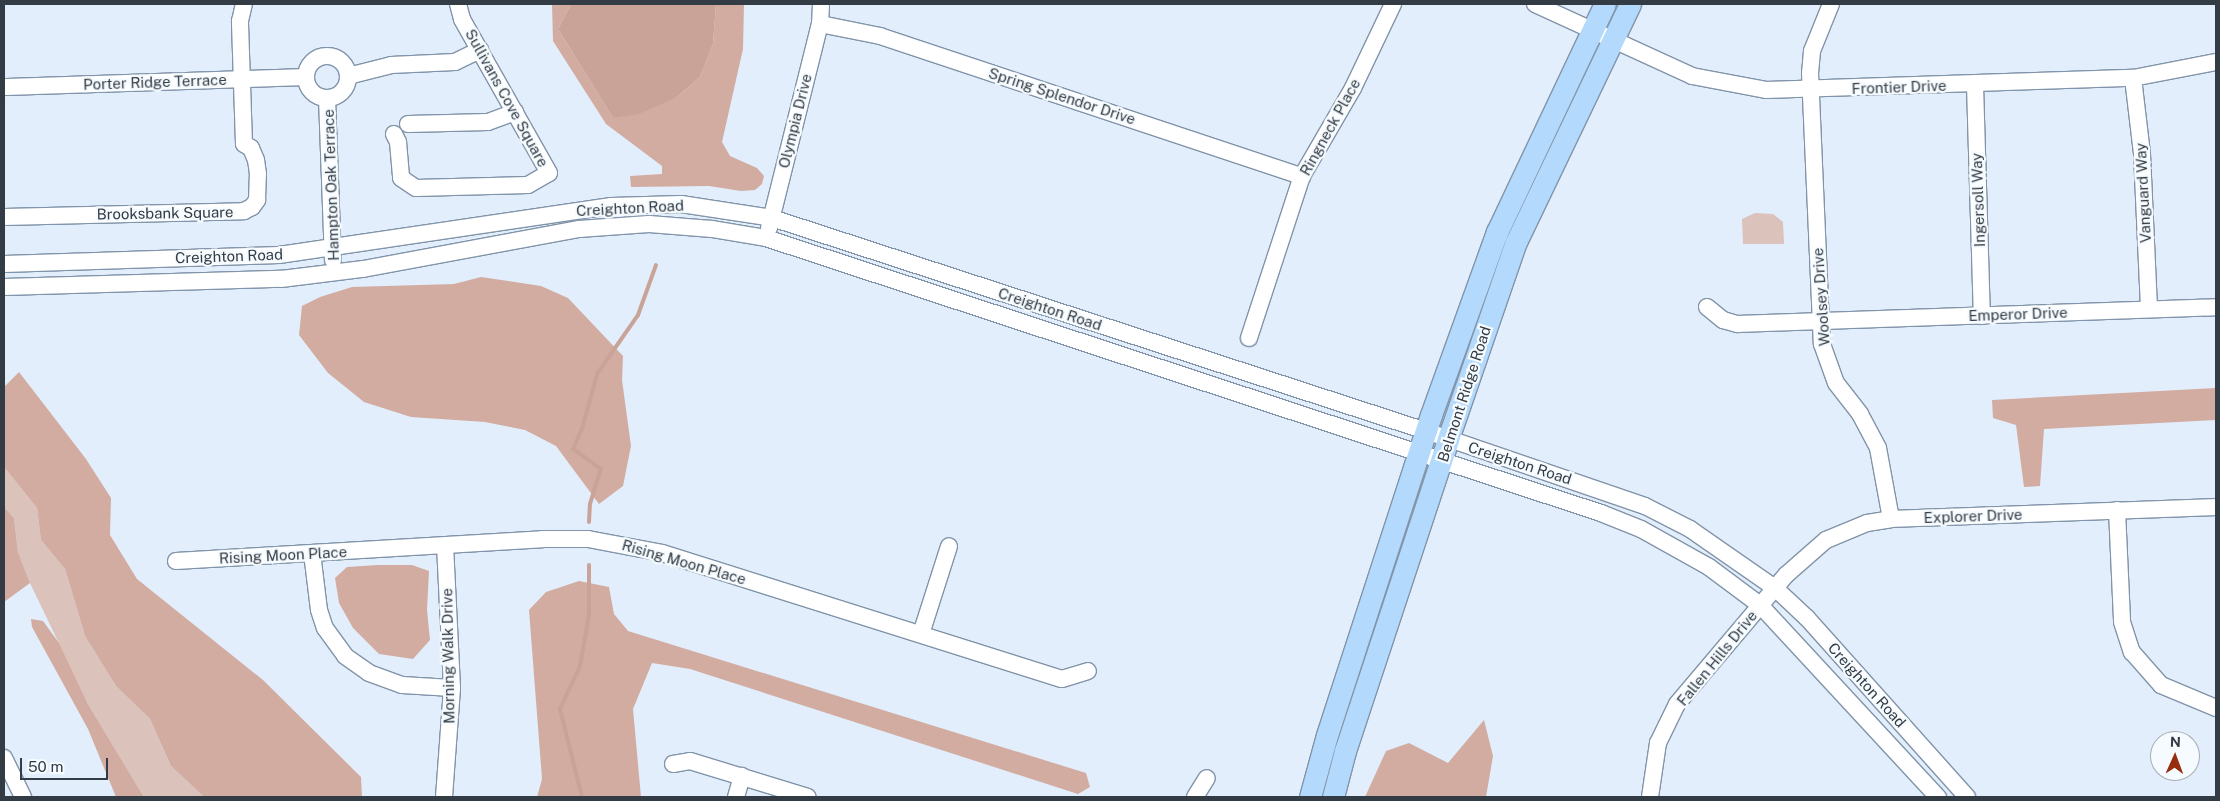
<!DOCTYPE html>
<style>
body{margin:0}
#map{position:relative;width:2220px;height:801px;overflow:hidden;background:#e2eefc;font-family:"Public Sans",sans-serif}
div>[style]{position:absolute}
.green>*{inset:0;background:#dbc2ba}
.forest>*{inset:0;background:#d2aca1}
.water>*{inset:0;background:#c9a398}
.stream>*{height:4px;margin:-2px;padding:0 2px;transform-origin:2px;border-radius:2px;background:#c9a398}
.roads{filter:drop-shadow(1px 0 #8194a9) drop-shadow(-1px 0 #8194a9) drop-shadow(0 1px #8194a9) drop-shadow(0 -1px #8194a9)}
.minor>*{height:16px;margin:-8px;padding:0 8px;transform-origin:8px;border-radius:8px;background:#fff}
.minor>.ring{margin:-8px;padding:0;box-sizing:content-box;background:none;border:16px solid #fff;border-radius:50%}
.major>*{height:21px;margin:-10.5px;padding:0 10.5px;transform-origin:10.5px;border-radius:10.5px;background:#b3d9fd}
span{translate:-50% -50%;white-space:nowrap;text-align:center;line-height:1.15;-webkit-text-stroke:4.5px #f6fbff;paint-order:stroke}
.street-label{font-size:15px;color:#333c44}
.frame{position:absolute;inset:0;border:5px solid #333c44;pointer-events:none}
.north{position:absolute;left:2150px;top:731px;width:50px;height:50px;box-sizing:border-box;background:#f6fbff;border:1px solid #a8afb4;border-radius:50%;rotate:2deg;font-size:14px;font-weight:700;line-height:20px;text-align:center;color:#333c44}
.north::after{content:'';display:block;margin:auto;width:18px;height:22px;background:#972f0f;clip-path:polygon(50% 0,100% 100%,50% 72%,0 100%)}
.scale{position:absolute;left:20px;top:758px;width:88px;height:22px;box-sizing:border-box;border:2px solid #333c44;border-top:0;padding-left:6px;font-size:15px;line-height:18px;white-space:nowrap;color:#333c44;-webkit-text-stroke:4px #f6fbff;paint-order:stroke}
</style>
<div id="map">
<div class="green">
<i style="clip-path:polygon(1755px 213px,1773px 214px,1783px 222px,1784px 244px,1743px 244px,1742px 219px)"></i>
<i style="clip-path:polygon(4px 467px,37px 508px,41px 540px,65px 569px,85px 636px,116px 686px,150px 719px,171px 766px,204px 797px,144px 797px,88px 704px,30px 583px,18px 552px,14px 518px,4px 507px)"></i>
</div>
<div class="forest">
<i style="clip-path:polygon(552px 4px,571px 4px,558px 29px,613px 118px,677px 97px,700px 77px,713px 44px,716px 4px,744px 4px,743px 49px,722px 142px,730px 156px,757px 168px,764px 176px,762px 184px,755px 190px,741px 191px,709px 186px,631px 187px,630px 176px,662px 174px,662px 166px,606px 124px,553px 41px)"></i>
<i style="clip-path:polygon(481px 277px,541px 286px,568px 298px,623px 356px,622px 380px,631px 446px,623px 486px,599px 504px,556px 446px,525px 430px,485px 422px,411px 417px,364px 402px,328px 373px,299px 335px,302px 306px,320px 297px,352px 287px,454px 284px)"></i>
<i style="clip-path:polygon(19px 372px,86px 459px,111px 498px,110px 535px,137px 579px,263px 680px,361px 777px,362px 797px,204px 797px,171px 766px,150px 719px,116px 686px,85px 636px,65px 569px,41px 540px,37px 508px,4px 467px,4px 387px)"></i>
<i style="clip-path:polygon(2216px 388px,2216px 420px,2044px 429px,2040px 486px,2024px 487px,2016px 425px,1993px 418px,1992px 400px)"></i>
<i style="clip-path:polygon(4px 507px,14px 518px,18px 552px,30px 583px,4px 602px)"></i>
<i style="clip-path:polygon(378px 565px,412px 565px,429px 571px,427px 610px,430px 640px,413px 659px,379px 654px,353px 628px,339px 603px,335px 578px,347px 567px)"></i>
<i style="clip-path:polygon(579px 581px,609px 587px,614px 614px,628px 631px,1086px 773px,1090px 787px,1078px 794px,690px 669px,652px 663px,633px 709px,641px 797px,537px 797px,542px 779px,529px 610px,546px 592px)"></i>
<i style="clip-path:polygon(31px 619px,43px 621px,59px 643px,88px 704px,144px 797px,116px 797px,88px 729px,32px 627px)"></i>
<i style="clip-path:polygon(1484px 720px,1493px 756px,1486px 797px,1365px 797px,1386px 751px,1409px 743px,1448px 763px)"></i>
</div>
<div class="water">
<i style="clip-path:polygon(571px 4px,716px 4px,713px 44px,700px 77px,677px 97px,639px 114px,613px 118px,558px 29px)"></i>
</div>
<div class="stream">
<i style="left:589px;top:522px;width:18px;rotate:-87deg"></i>
<i style="left:590px;top:504px;width:37px;rotate:-73deg"></i>
<i style="left:601px;top:469px;width:34px;rotate:-144deg"></i>
<i style="left:573px;top:449px;width:22px;rotate:-66deg"></i>
<i style="left:582px;top:429px;width:57px;rotate:-74.7deg"></i>
<i style="left:597px;top:374px;width:72px;rotate:-55.2deg"></i>
<i style="left:638px;top:315px;width:53px;rotate:-70.2deg"></i>
<i style="left:582px;top:797px;width:91px;rotate:-104deg"></i>
<i style="left:560px;top:709px;width:47px;rotate:-65.1deg"></i>
<i style="left:580px;top:666px;width:52px;rotate:-80deg"></i>
<i style="left:589px;top:615px;width:50px;rotate:-90deg"></i>
</div>
<div class="roads">
<div class="minor">
<i style="left:1535px;top:4px;width:173px;rotate:24.6deg"></i>
<i style="left:1692px;top:76px;width:75px;rotate:10.7deg"></i>
<i style="left:1766px;top:90px;width:367px;rotate:-1.9deg"></i>
<i style="left:2133px;top:78px;width:85px;rotate:-10.9deg"></i>
<i style="left:1831px;top:4px;width:51px;rotate:112deg"></i>
<i style="left:1812px;top:51px;width:22px;rotate:95deg"></i>
<i style="left:1810px;top:73px;width:271px;rotate:87.5deg"></i>
<i style="left:1822px;top:344px;width:41px;rotate:70.3deg"></i>
<i style="left:1836px;top:383px;width:39px;rotate:52deg"></i>
<i style="left:1860px;top:414px;width:38px;rotate:62deg"></i>
<i style="left:1878px;top:448px;width:72px;rotate:79.6deg"></i>
<i style="left:820px;top:24px;width:61px;rotate:11.3deg"></i>
<i style="left:880px;top:36px;width:445px;rotate:18.4deg"></i>
<i class="ring" style="left:306px;top:56px;width:26px;height:26px"></i>
<i style="left:348px;top:76px;width:44px;rotate:-14.3deg"></i>
<i style="left:391px;top:65px;width:64px;rotate:-2.7deg"></i>
<i style="left:455px;top:62px;width:28px;rotate:-26deg"></i>
<i style="left:2133px;top:78px;width:77px;rotate:83.2deg"></i>
<i style="left:2142px;top:154px;width:155px;rotate:87.4deg"></i>
<i style="left:1975px;top:85px;width:231px;rotate:88.3deg"></i>
<i style="left:4px;top:87px;width:302px;rotate:-1.9deg"></i>
<i style="left:327px;top:98px;width:162px;rotate:87.9deg"></i>
<i style="left:408px;top:124px;width:80px;rotate:-1.4deg"></i>
<i style="left:488px;top:122px;width:29px;rotate:-20deg"></i>
<i style="left:394px;top:134px;width:9px;rotate:63deg"></i>
<i style="left:398px;top:142px;width:36px;rotate:85deg"></i>
<i style="left:401px;top:178px;width:18px;rotate:34deg"></i>
<i style="left:416px;top:188px;width:112px;rotate:-1.5deg"></i>
<i style="left:528px;top:185px;width:24px;rotate:-30deg"></i>
<i style="left:549px;top:173px;width:177px;rotate:-119.5deg"></i>
<i style="left:462px;top:19px;width:16px;rotate:-105deg"></i>
<i style="left:4px;top:217px;width:240px;rotate:-1.4deg"></i>
<i style="left:244px;top:211px;width:9px;rotate:-27deg"></i>
<i style="left:252px;top:207px;width:9px;rotate:-54deg"></i>
<i style="left:257px;top:200px;width:26px;rotate:-88deg"></i>
<i style="left:258px;top:174px;width:14px;rotate:-98deg"></i>
<i style="left:256px;top:160px;width:13px;rotate:-113deg"></i>
<i style="left:251px;top:148px;width:8px;rotate:-150deg"></i>
<i style="left:244px;top:144px;width:123px;rotate:-91.9deg"></i>
<i style="left:240px;top:21px;width:17px;rotate:-77deg"></i>
<i style="left:769px;top:228px;width:210px;rotate:-76deg"></i>
<i style="left:820px;top:24px;width:20px;rotate:-87deg"></i>
<i style="left:4px;top:264px;width:275px;rotate:-1.9deg"></i>
<i style="left:279px;top:255px;width:336px;rotate:-8.4deg"></i>
<i style="left:611px;top:206px;width:70px;rotate:-1.6deg"></i>
<i style="left:681px;top:204px;width:92px;rotate:8.7deg"></i>
<i style="left:772px;top:218px;width:688px;rotate:18.04deg"></i>
<i style="left:1426px;top:431px;width:231px;rotate:18.9deg"></i>
<i style="left:1645px;top:506px;width:51px;rotate:27.1deg"></i>
<i style="left:1690px;top:529px;width:103px;rotate:34.8deg"></i>
<i style="left:1775px;top:588px;width:44px;rotate:43.2deg"></i>
<i style="left:1807px;top:618px;width:240px;rotate:48.2deg"></i>
<i style="left:4px;top:287px;width:277px;rotate:-1.7deg"></i>
<i style="left:281px;top:279px;width:83px;rotate:-7deg"></i>
<i style="left:363px;top:269px;width:220px;rotate:-10.5deg"></i>
<i style="left:579px;top:229px;width:70px;rotate:-4.1deg"></i>
<i style="left:649px;top:224px;width:63px;rotate:4.5deg"></i>
<i style="left:712px;top:229px;width:55px;rotate:9.5deg"></i>
<i style="left:766px;top:238px;width:879px;rotate:18.23deg"></i>
<i style="left:1601px;top:513px;width:43px;rotate:21.8deg"></i>
<i style="left:1641px;top:529px;width:78px;rotate:29.2deg"></i>
<i style="left:1709px;top:567px;width:64px;rotate:36.7deg"></i>
<i style="left:1760px;top:605px;width:262px;rotate:47.2deg"></i>
<i style="left:1707px;top:307px;width:21px;rotate:39deg"></i>
<i style="left:1723px;top:320px;width:15px;rotate:16deg"></i>
<i style="left:1737px;top:324px;width:479px;rotate:-2deg"></i>
<i style="left:1249px;top:338px;width:170px;rotate:-71.9deg"></i>
<i style="left:1302px;top:176px;width:102px;rotate:-59.9deg"></i>
<i style="left:1353px;top:88px;width:93px;rotate:-64.5deg"></i>
<i style="left:2117px;top:510px;width:112px;rotate:87.4deg"></i>
<i style="left:2122px;top:622px;width:32px;rotate:72deg"></i>
<i style="left:2132px;top:652px;width:44px;rotate:48.7deg"></i>
<i style="left:2161px;top:685px;width:60px;rotate:22.7deg"></i>
<i style="left:312px;top:553px;width:57px;rotate:83deg"></i>
<i style="left:319px;top:610px;width:19px;rotate:72deg"></i>
<i style="left:325px;top:628px;width:34px;rotate:54deg"></i>
<i style="left:345px;top:656px;width:29px;rotate:35deg"></i>
<i style="left:369px;top:673px;width:35px;rotate:20deg"></i>
<i style="left:402px;top:685px;width:50px;rotate:3.4deg"></i>
<i style="left:176px;top:561px;width:367px;rotate:-3.4deg"></i>
<i style="left:542px;top:539px;width:46px"></i>
<i style="left:588px;top:539px;width:75px;rotate:10.7deg"></i>
<i style="left:662px;top:553px;width:419px;rotate:17.5deg"></i>
<i style="left:1062px;top:679px;width:27px;rotate:-17deg"></i>
<i style="left:921px;top:634px;width:92px;rotate:-72.3deg"></i>
<i style="left:4px;top:758px;width:43px;rotate:64deg"></i>
<i style="left:673px;top:764px;width:17px;rotate:-10deg"></i>
<i style="left:690px;top:761px;width:123px;rotate:17deg"></i>
<i style="left:444px;top:797px;width:109px;rotate:-85.8deg"></i>
<i style="left:452px;top:688px;width:143px;rotate:-92.8deg"></i>
<i style="left:736px;top:797px;width:22px;rotate:-74deg"></i>
<i style="left:1195px;top:797px;width:22px;rotate:-58deg"></i>
<i style="left:1650px;top:797px;width:55px;rotate:-81.6deg"></i>
<i style="left:1658px;top:743px;width:43px;rotate:-64deg"></i>
<i style="left:1677px;top:704px;width:169px;rotate:-49.8deg"></i>
<i style="left:1786px;top:575px;width:53px;rotate:-41.2deg"></i>
<i style="left:1826px;top:540px;width:44px;rotate:-22.5deg"></i>
<i style="left:1867px;top:523px;width:24px;rotate:-9deg"></i>
<i style="left:1891px;top:519px;width:325px;rotate:-2.1deg"></i>
</div>
<div class="major">
<i style="left:1310px;top:797px;width:64px;rotate:-74.7deg"></i>
<i style="left:1327px;top:735px;width:336px;rotate:-72deg"></i>
<i style="left:1431px;top:415px;width:195px;rotate:-70.2deg"></i>
<i style="left:1497px;top:232px;width:252px;rotate:-64.7deg"></i>
<i style="left:1333px;top:797px;width:48px;rotate:-75.4deg"></i>
<i style="left:1345px;top:751px;width:329px;rotate:-71.7deg"></i>
<i style="left:1448px;top:439px;width:208px;rotate:-71deg"></i>
<i style="left:1516px;top:242px;width:264px;rotate:-64.4deg"></i>
</div>
</div>
<div class="street-label">
<span style="left:155px;top:82px;rotate:-2deg">Porter Ridge Terrace</span>
<span style="left:1899px;top:87px;rotate:-2deg">Frontier Drive</span>
<span style="left:1062px;top:96px;rotate:18deg">Spring Splendor Drive</span>
<span style="left:507px;top:98px;rotate:61deg">Sullivans Cove Square</span>
<span style="left:795px;top:121px;rotate:-76deg">Olympia Drive</span>
<span style="left:1330px;top:127px;rotate:-61deg">Ringneck Place</span>
<span style="left:331px;top:185px;rotate:-92deg">Hampton Oak Terrace</span>
<span style="left:2143px;top:193px;rotate:-93deg">Vanguard Way</span>
<span style="left:1978px;top:200px;rotate:-92deg">Ingersoll Way</span>
<span style="left:630px;top:208px;rotate:-3deg">Creighton Road</span>
<span style="left:165px;top:213px;rotate:-1deg">Brooksbank Square</span>
<span style="left:229px;top:256px;rotate:-2deg">Creighton Road</span>
<span style="left:1821px;top:297px;rotate:-94deg">Woolsey Drive</span>
<span style="left:1050px;top:309px;rotate:18deg">Creighton Road</span>
<span style="left:2018px;top:314px;rotate:-2deg">Emperor Drive</span>
<span style="left:1464px;top:394px;rotate:-72deg">Belmont Ridge Road</span>
<span style="left:1520px;top:463px;rotate:18deg">Creighton Road</span>
<span style="left:1973px;top:516px;rotate:-2deg">Explorer Drive</span>
<span style="left:283px;top:555px;rotate:-3deg">Rising Moon Place</span>
<span style="left:684px;top:562px;rotate:16deg">Rising Moon Place</span>
<span style="left:448px;top:656px;rotate:-91deg">Morning Walk Drive</span>
<span style="left:1717px;top:658px;rotate:-51deg">Fallen Hills Drive</span>
<span style="left:1867px;top:685px;rotate:48deg">Creighton Road</span>
</div>
<div class="frame"></div>
<div class="north">N</div>
<div class="scale">50 m</div>
</div>
